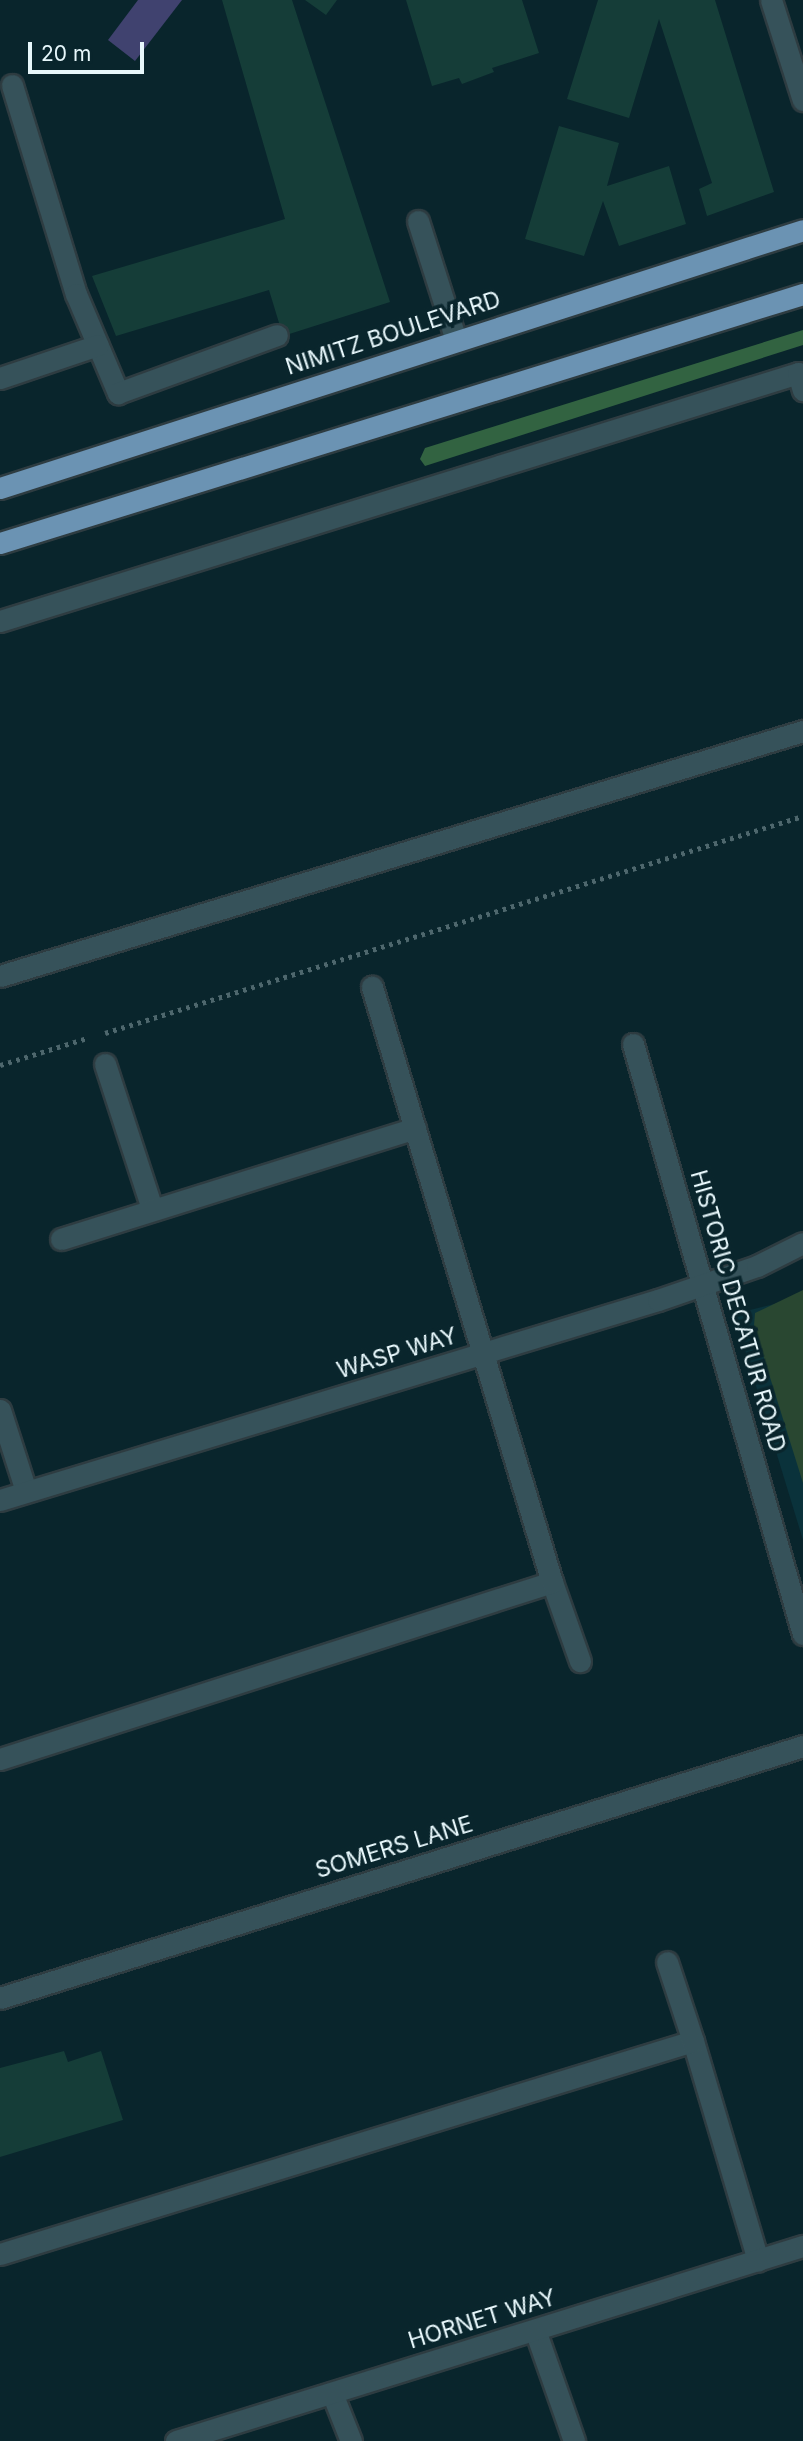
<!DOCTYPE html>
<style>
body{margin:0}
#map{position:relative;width:803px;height:2441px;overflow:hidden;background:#09252c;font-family:Inter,sans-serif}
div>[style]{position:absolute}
.built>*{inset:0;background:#0a323b}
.green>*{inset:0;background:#294731}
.forest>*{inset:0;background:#326341}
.water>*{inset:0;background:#40426f}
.building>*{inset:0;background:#153d38}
.path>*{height:4.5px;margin-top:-2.25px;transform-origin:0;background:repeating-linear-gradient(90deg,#4e676d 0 3.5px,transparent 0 8.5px)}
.roads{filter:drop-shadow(2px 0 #2e3c41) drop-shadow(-2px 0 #2e3c41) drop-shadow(0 2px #2e3c41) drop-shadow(0 -2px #2e3c41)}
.minor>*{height:21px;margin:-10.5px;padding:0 10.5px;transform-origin:10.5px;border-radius:10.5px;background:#36525a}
.major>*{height:21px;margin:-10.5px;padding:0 10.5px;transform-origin:10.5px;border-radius:10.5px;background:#6b93b3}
span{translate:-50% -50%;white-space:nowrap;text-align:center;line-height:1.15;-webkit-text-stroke:7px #09252c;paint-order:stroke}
.street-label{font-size:23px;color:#e7f7fb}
.scale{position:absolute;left:28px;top:42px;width:116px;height:32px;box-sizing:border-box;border:4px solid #e7f7fb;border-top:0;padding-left:9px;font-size:21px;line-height:24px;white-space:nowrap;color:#e7f7fb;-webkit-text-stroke:5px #09252c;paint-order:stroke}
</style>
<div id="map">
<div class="built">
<i style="clip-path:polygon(803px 1297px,803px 1540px,734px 1314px)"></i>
</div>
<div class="green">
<i style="clip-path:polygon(803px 1290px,803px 1483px,754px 1326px,755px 1313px)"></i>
</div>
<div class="forest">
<i style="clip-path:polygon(803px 330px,803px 345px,425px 466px,420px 459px,425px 448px)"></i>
</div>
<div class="water">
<i style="clip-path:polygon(138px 0,182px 0,135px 61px,108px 40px)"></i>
</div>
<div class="building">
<i style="clip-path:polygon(222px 0,292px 0,390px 302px,283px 336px,269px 290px,116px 336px,92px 276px,285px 219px)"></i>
<i style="clip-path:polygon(305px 0,337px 0,326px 15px)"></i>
<i style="clip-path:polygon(406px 0,522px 0,539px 53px,492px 68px,494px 72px,462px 84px,459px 78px,432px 86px)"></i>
<i style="clip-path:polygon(598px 0,715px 0,774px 192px,707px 216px,699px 189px,712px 183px,659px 19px,629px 118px,567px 99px)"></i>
<i style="clip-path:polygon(559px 126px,619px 143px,607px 186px,669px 166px,686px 224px,619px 246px,603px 201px,584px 256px,525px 239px)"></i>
<i style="clip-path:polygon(64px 2051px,68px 2062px,101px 2051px,123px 2120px,0 2157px,0 2068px)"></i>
</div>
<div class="path">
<i style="left:105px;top:1033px;width:731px;rotate:-17.27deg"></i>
<i style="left:0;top:1065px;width:91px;rotate:-17.2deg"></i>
</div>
<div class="roads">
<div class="minor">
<i style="left:771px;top:0;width:105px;rotate:72.3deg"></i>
<i style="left:12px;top:85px;width:219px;rotate:73deg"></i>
<i style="left:76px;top:294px;width:108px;rotate:67deg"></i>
<i style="left:118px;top:393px;width:169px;rotate:-20deg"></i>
<i style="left:418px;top:221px;width:125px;rotate:72.3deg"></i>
<i style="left:0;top:378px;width:103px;rotate:-18.6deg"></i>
<i style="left:0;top:621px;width:836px;rotate:-17.26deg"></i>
<i style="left:798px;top:373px;width:18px;rotate:74deg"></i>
<i style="left:0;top:976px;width:840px;rotate:-16.97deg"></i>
<i style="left:633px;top:1044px;width:614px;rotate:73.93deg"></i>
<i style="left:105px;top:1064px;width:152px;rotate:72deg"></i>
<i style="left:61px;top:1239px;width:371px;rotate:-17.4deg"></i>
<i style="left:0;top:1410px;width:85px;rotate:72.2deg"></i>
<i style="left:0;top:1500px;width:688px;rotate:-16.91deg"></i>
<i style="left:658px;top:1300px;width:105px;rotate:-19deg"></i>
<i style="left:757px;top:1266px;width:51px;rotate:-26.6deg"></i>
<i style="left:552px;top:1582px;width:84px;rotate:70.5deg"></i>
<i style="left:0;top:1759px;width:580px;rotate:-17.78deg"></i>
<i style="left:552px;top:1582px;width:622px;rotate:-106.83deg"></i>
<i style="left:0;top:1998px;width:842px;rotate:-17.42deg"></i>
<i style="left:693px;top:2041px;width:229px;rotate:73.5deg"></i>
<i style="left:0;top:2254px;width:725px;rotate:-17.09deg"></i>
<i style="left:693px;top:2041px;width:83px;rotate:-108.2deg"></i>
<i style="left:535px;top:2330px;width:118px;rotate:70.6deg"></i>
<i style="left:332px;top:2393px;width:52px;rotate:68.4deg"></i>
<i style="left:176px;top:2441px;width:657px;rotate:-17.28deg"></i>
</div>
<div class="major">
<i style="left:0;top:488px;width:843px;rotate:-17.81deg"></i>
<i style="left:0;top:543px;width:841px;rotate:-17.23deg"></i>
</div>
</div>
<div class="street-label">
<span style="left:393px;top:333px;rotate:-18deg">NIMITZ BOULEVARD</span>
<span style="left:738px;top:1311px;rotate:74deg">HISTORIC DECATUR ROAD</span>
<span style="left:397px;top:1353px;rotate:-17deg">WASP WAY</span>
<span style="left:394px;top:1847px;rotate:-17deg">SOMERS LANE</span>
<span style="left:482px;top:2319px;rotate:-17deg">HORNET WAY</span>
</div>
<div class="scale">20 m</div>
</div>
